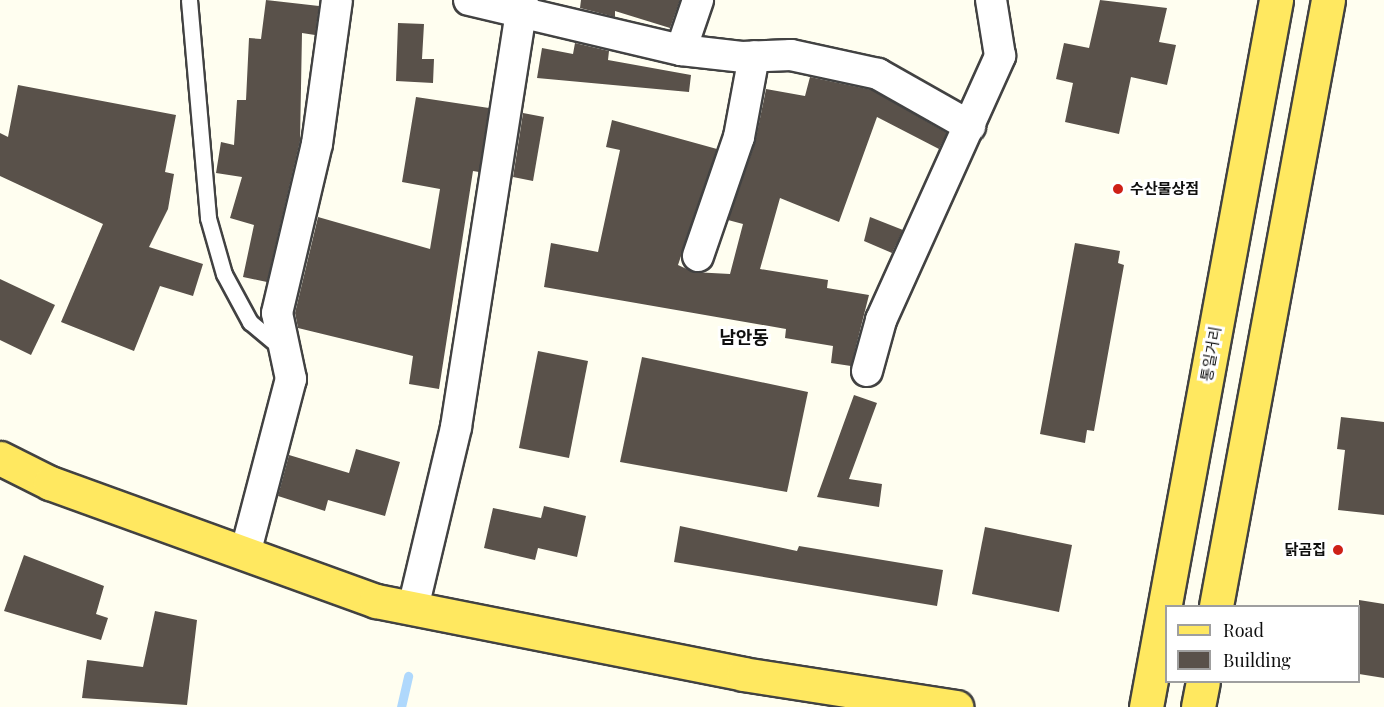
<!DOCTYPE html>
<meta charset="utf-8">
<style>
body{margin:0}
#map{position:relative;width:1384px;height:707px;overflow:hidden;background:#fffef0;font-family:"Playfair Display","Noto Sans KR",serif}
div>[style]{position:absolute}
.stream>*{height:9px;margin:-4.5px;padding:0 4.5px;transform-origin:4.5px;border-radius:4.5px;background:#afd8fc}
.building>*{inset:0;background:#59514a}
.roads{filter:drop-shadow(2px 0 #424242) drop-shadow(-2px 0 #424242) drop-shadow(0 2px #424242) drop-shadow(0 -2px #424242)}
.lane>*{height:15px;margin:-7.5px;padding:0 7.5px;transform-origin:7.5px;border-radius:7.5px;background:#fff}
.street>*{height:30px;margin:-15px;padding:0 15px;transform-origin:15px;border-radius:15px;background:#fff}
.primary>*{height:33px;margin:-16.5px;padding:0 16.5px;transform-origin:16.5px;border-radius:16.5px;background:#ffe860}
.dots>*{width:16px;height:16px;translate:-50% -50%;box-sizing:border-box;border:3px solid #fff;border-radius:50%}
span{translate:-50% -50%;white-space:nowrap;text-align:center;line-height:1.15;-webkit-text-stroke:6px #fff;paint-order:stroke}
.poi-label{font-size:15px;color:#0f0f0f;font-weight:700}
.left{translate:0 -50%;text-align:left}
.right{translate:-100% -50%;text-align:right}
.street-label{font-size:15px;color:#0f0f0f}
.quarter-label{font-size:18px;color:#0f0f0f;font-weight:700}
.legend{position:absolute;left:1165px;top:605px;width:195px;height:78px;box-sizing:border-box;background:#fff;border:2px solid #9f9f9f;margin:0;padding:8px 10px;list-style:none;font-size:18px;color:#0f0f0f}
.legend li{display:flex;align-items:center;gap:12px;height:30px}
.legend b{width:30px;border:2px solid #9f9f9f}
</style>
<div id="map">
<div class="stream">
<i style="left:401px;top:707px;width:32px;rotate:-77deg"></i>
</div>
<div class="building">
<i style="clip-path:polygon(266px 0,319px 6px,315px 35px,302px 33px,300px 141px,267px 282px,243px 277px,254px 225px,230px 218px,242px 177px,216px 173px,221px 142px,234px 145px,237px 100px,246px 100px,249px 38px,261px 39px)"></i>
<i style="clip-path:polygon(581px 0,680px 0,670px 28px,615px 11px,615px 17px,580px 8px)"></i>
<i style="clip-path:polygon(1100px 0,1167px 8px,1159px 42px,1176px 45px,1167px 85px,1131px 77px,1119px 134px,1065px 122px,1073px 83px,1056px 79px,1064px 43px,1089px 48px)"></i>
<i style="clip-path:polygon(398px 23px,424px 24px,422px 59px,434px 59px,433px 83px,396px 81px)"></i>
<i style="clip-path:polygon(575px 43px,609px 51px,608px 60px,691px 75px,689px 92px,537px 78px,542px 48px,573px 54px)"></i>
<i style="clip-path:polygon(810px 77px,872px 90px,947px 133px,939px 149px,877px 117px,839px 222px,780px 198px,760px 269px,828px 280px,827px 288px,869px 295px,851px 366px,831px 363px,833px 346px,785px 338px,786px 329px,544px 287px,551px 243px,598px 252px,620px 150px,606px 147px,612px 120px,717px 149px,678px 265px,693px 272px,730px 274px,743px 224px,728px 220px,755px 143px,766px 89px,805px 96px)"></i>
<i style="clip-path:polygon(18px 85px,176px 115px,165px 172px,174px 174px,168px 209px,149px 247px,203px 264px,193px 296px,160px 286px,134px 351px,61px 322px,103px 224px,0 176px,0 133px,8px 137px)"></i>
<i style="clip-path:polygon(416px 97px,489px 108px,479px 172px,473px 171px,439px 389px,409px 384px,413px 356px,298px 328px,295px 313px,318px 217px,430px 249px,440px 189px,402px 182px)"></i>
<i style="clip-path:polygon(523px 113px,544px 117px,533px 181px,513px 177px)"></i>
<i style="clip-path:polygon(870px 217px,903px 230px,892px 253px,864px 241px)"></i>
<i style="clip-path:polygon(1075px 243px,1120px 251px,1118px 263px,1124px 265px,1094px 431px,1087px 430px,1085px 443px,1040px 434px)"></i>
<i style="clip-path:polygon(0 279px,55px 305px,31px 355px,0 340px)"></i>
<i style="clip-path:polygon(538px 351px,588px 361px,569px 458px,519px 448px)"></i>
<i style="clip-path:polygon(642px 357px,808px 392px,787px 492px,620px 462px)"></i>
<i style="clip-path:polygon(854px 395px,877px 403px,849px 479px,882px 484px,879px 507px,817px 497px)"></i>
<i style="clip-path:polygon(1341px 417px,1384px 422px,1384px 515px,1338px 510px,1345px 450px,1337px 449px)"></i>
<i style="clip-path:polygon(356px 449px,400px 462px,385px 516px,328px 500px,325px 511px,278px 496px,289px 455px,349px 473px)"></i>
<i style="clip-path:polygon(544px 506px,586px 516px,577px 557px,538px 548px,535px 560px,484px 548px,493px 508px,541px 518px)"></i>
<i style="clip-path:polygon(680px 526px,797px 551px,799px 546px,943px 570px,937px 606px,674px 562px)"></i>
<i style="clip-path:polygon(985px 527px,1072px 545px,1059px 612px,972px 594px)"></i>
<i style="clip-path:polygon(24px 555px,104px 586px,96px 614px,108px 618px,101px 640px,4px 611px)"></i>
<i style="clip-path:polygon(1359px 600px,1384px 604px,1384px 678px,1359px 674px)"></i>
<i style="clip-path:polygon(155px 611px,197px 620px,187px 705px,82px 698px,87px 660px,143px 667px)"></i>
</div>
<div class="roads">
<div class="lane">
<i style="left:189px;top:0;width:219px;rotate:85deg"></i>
<i style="left:208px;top:218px;width:58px;rotate:74.1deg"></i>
<i style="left:224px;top:274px;width:55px;rotate:61.6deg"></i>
<i style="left:250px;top:322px;width:39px;rotate:40deg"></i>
</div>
<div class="street">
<i style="left:469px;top:0;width:218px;rotate:13.3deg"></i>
<i style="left:681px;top:50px;width:61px;rotate:6.5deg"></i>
<i style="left:742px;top:57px;width:49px;rotate:-2.3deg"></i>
<i style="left:791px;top:55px;width:89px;rotate:12.3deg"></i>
<i style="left:878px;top:74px;width:106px;rotate:29.5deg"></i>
<i style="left:681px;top:50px;width:53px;rotate:-71.2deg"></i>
<i style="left:698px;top:256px;width:126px;rotate:-71deg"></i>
<i style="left:739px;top:137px;width:82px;rotate:-79.5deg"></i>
<i style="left:867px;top:371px;width:53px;rotate:-74.6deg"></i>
<i style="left:881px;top:320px;width:290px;rotate:-65.7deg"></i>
<i style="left:1000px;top:56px;width:57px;rotate:-99.1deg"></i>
<i style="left:245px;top:554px;width:181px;rotate:-75.3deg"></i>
<i style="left:291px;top:379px;width:67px;rotate:-102deg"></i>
<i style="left:277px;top:313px;width:174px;rotate:-76.7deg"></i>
<i style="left:317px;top:144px;width:145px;rotate:-82.1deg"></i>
<i style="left:413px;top:608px;width:186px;rotate:-76.6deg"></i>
<i style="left:456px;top:427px;width:432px;rotate:-81.1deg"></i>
</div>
<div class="primary">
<i style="left:0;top:458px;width:56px;rotate:26.6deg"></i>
<i style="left:50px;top:483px;width:347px;rotate:19.9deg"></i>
<i style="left:376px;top:601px;width:374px;rotate:11.2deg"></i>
<i style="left:743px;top:674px;width:216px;rotate:8.8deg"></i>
<i style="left:1216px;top:606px;width:616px;rotate:-79.53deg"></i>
<i style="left:1146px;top:707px;width:719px;rotate:-79.58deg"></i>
<i style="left:1198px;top:707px;width:25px;rotate:-79deg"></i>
</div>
</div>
<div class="dots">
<i style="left:1118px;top:189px;background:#ce2017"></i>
<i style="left:1338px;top:550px;background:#ce2017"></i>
</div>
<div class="poi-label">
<span class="left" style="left:1130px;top:189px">수산물상점</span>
<span class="right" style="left:1326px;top:550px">닭곰집</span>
</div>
<div class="street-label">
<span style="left:1211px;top:354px;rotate:-80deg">통일거리</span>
</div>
<div class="quarter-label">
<span style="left:744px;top:337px">남안동</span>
</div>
<ul class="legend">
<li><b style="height:8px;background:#ffe860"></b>Road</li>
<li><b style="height:16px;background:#59514a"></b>Building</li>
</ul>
</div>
